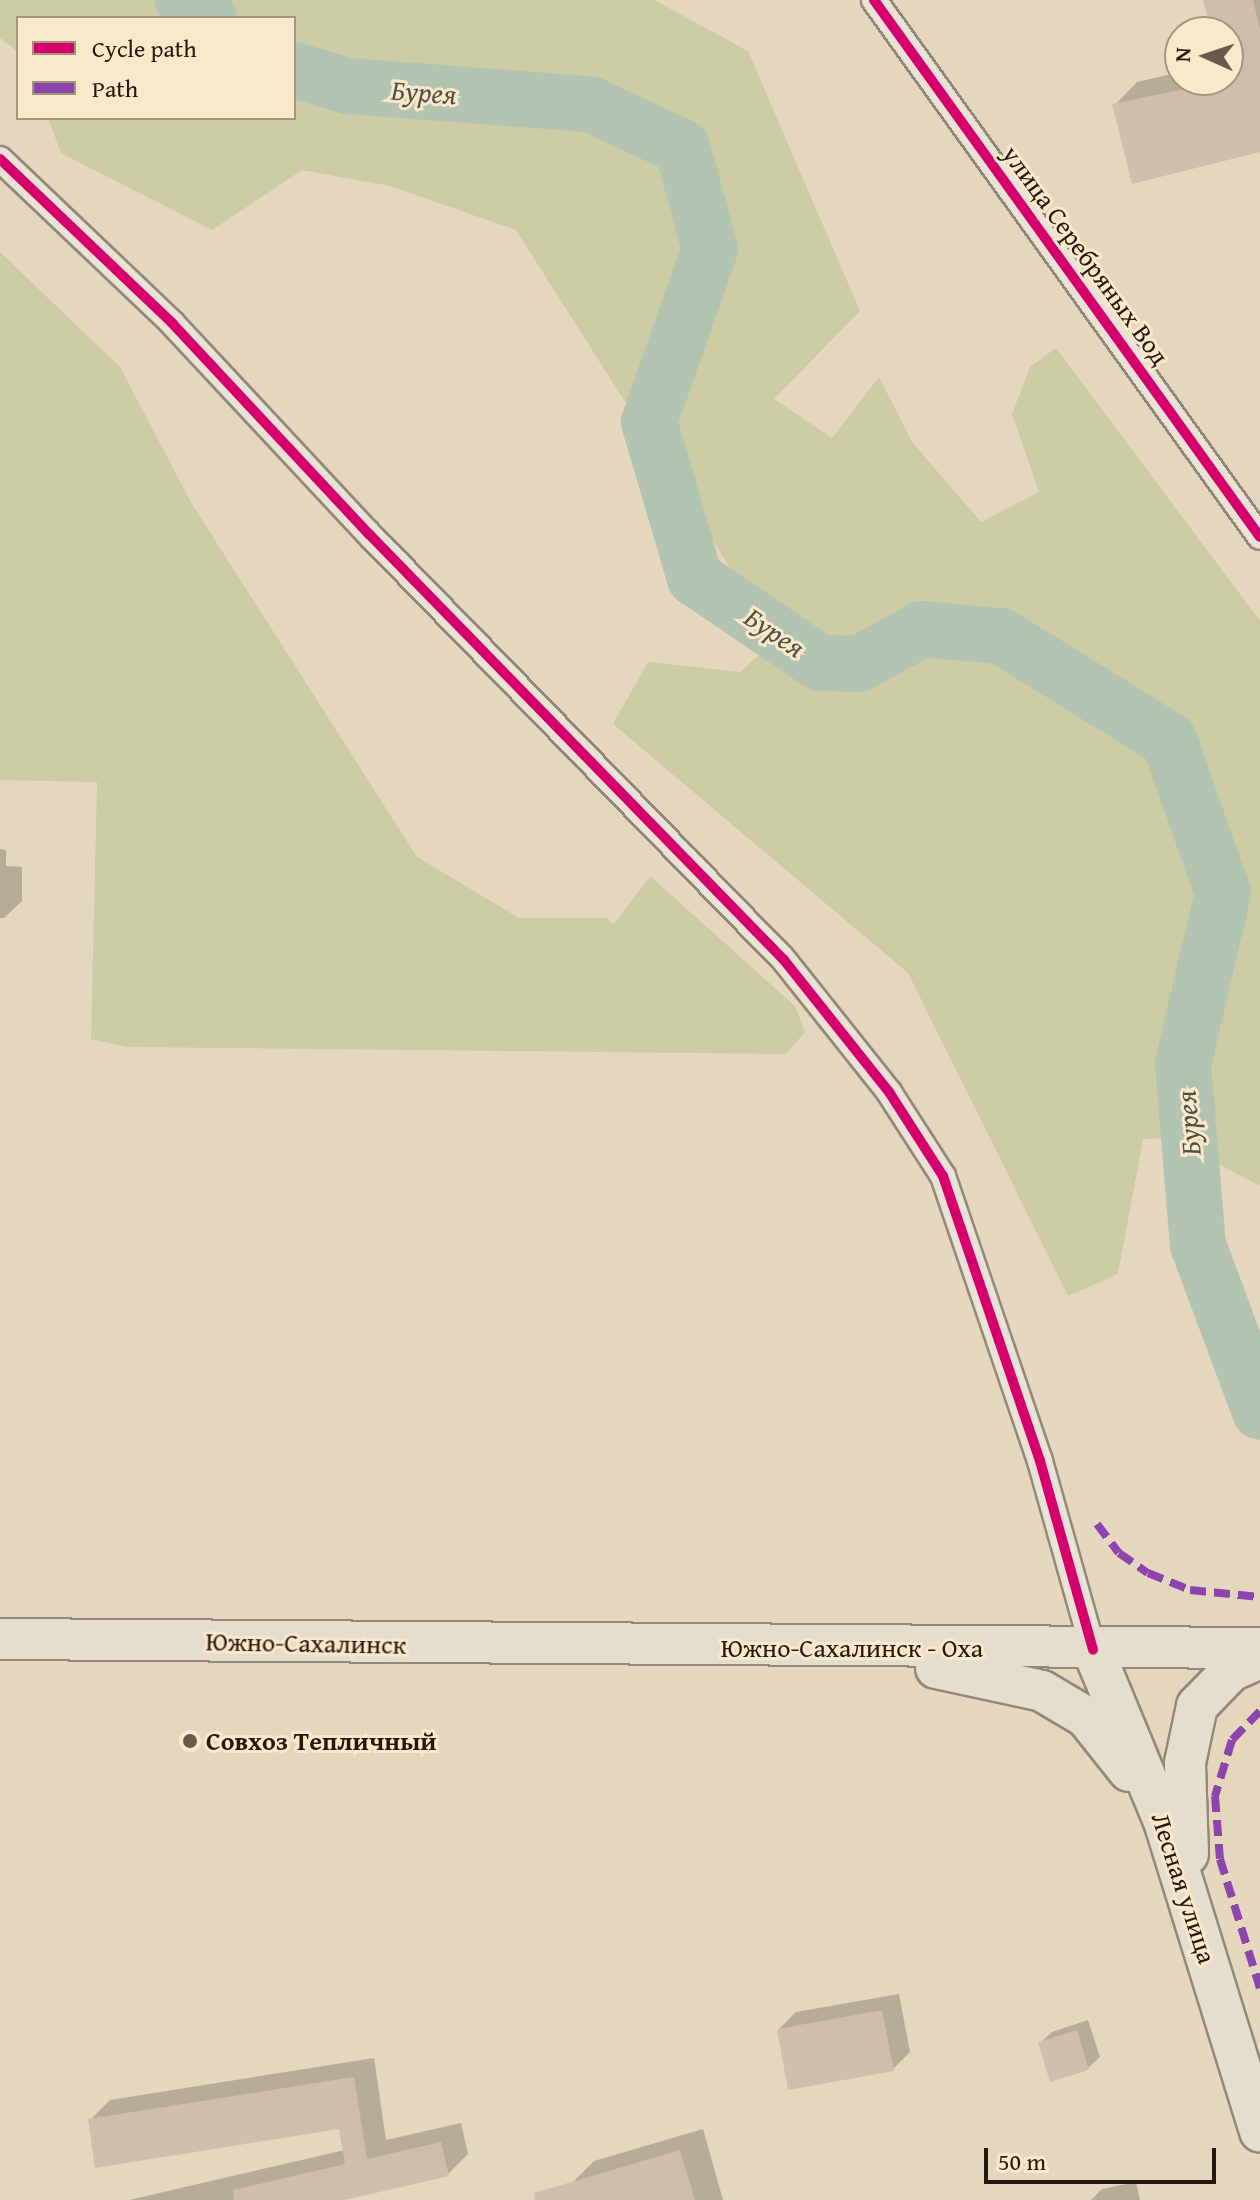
<!DOCTYPE html>
<meta charset="utf-8">
<style>
body{margin:0}
#map{position:relative;width:1260px;height:2200px;overflow:hidden;background:#e5d7be;font-family:"Gentium Book Plus",serif}
div>[style]{position:absolute}
.green>*{inset:0;background:#cbcba4}
.shadow>*{inset:0;background:#0003}
.river>*{height:56px;margin:-28px;padding:0 28px;transform-origin:28px;border-radius:28px;background:#b3c3b2}
.building>*{inset:0;background:#d0bdac}
.roads{filter:drop-shadow(2px 0 #92887a) drop-shadow(-2px 0 #92887a) drop-shadow(0 2px #92887a) drop-shadow(0 -2px #92887a)}
.minor>*{height:24px;margin:-12px;padding:0 12px;transform-origin:12px;border-radius:12px;background:#e9e2d5}
.primary>*{height:40px;margin:-20px;padding:0 20px;transform-origin:20px;border-radius:20px;background:#e5ddce}
.quiet>*{height:8px;margin-top:-4px;transform-origin:0;background:repeating-linear-gradient(90deg,#8e44ad 0 16px,transparent 0 24px)}
.cycleway>*{height:10px;margin:-5px;padding:0 5px;transform-origin:5px;border-radius:5px;background:#d6006c}
.dots>*{width:22px;height:22px;translate:-50% -50%;box-sizing:border-box;border:4px solid #f9e8ca;border-radius:50%}
span{translate:-50% -50%;white-space:nowrap;text-align:center;line-height:1.15;-webkit-text-stroke:6px #f9e8ca;paint-order:stroke}
.street-label{font-size:26px;color:#251810}
.poi-label{font-size:26px;color:#251810;font-weight:700}
.left{translate:0 -50%;text-align:left}
.water-label{font-size:28px;color:#4f5147;font-style:italic}
.legend{position:absolute;left:16px;top:16px;width:280px;height:104px;box-sizing:border-box;background:#f9e8ca;border:2px solid #a49580;margin:0;padding:10px 14px;list-style:none;font-size:24px;color:#251810}
.legend li{display:flex;align-items:center;gap:16px;height:40px}
.legend b{width:40px;border:2px solid #a49580}
.north{position:absolute;left:1164px;top:16px;width:80px;height:80px;box-sizing:border-box;background:#f9e8ca;border:2px solid #a49580;border-radius:50%;rotate:273deg;font-size:22px;font-weight:700;line-height:32px;text-align:center;color:#251810}
.north::after{content:'';display:block;margin:auto;width:28px;height:36px;background:#685b4d;clip-path:polygon(50% 0,100% 100%,50% 72%,0 100%)}
.scale{position:absolute;left:984px;top:2148px;width:232px;height:36px;box-sizing:border-box;border:4px solid #251810;border-top:0;padding-left:10px;font-size:24px;line-height:28px;white-space:nowrap;color:#251810;-webkit-text-stroke:6px #f9e8ca;paint-order:stroke}
</style>
<div id="map">
<div class="green">
<i style="clip-path:polygon(0 0,654px 0,748px 51px,860px 311px,774px 399px,832px 438px,879px 377px,912px 442px,981px 522px,1039px 492px,1012px 414px,1030px 367px,1056px 348px,1260px 621px,1260px 1186px,1169px 1138px,1143px 1139px,1118px 1274px,1068px 1296px,908px 973px,613px 724px,648px 662px,740px 672px,776px 640px,516px 230px,390px 186px,302px 170px,212px 230px,61px 153px,48px 118px,294px 118px,294px 18px,18px 18px,18px 52px,0 38px)"></i>
<i style="clip-path:polygon(0 252px,120px 367px,192px 504px,417px 857px,519px 918px,607px 918px,614px 924px,650px 876px,795px 1006px,805px 1032px,786px 1054px,127px 1047px,91px 1039px,97px 782px,0 780px)"></i>
</div>
<div class="shadow">
<i style="clip-path:polygon(1205px 0,1260px 0,1260px 150px,1115px 105px,1137px 82px,1180px 72px,1180px 80px,1228px 80px,1228px 32px,1213px 32px)"></i>
<i style="clip-path:polygon(0 849px,6px 850px,6px 866px,22px 867px,22px 901px,4px 918px,0 918px)"></i>
<i style="clip-path:polygon(899px 1994px,910px 2052px,893px 2069px,779px 2029px,796px 2012px)"></i>
<i style="clip-path:polygon(1088px 2020px,1100px 2057px,1088px 2068px,1040px 2043px,1052px 2032px)"></i>
<i style="clip-path:polygon(374px 2058px,386px 2140px,461px 2123px,468px 2154px,448px 2174px,336px 2200px,129px 2200px,345px 2150px,340px 2127px,90px 2120px,110px 2100px)"></i>
<i style="clip-path:polygon(703px 2129px,723px 2200px,576px 2200px,571px 2184px,594px 2161px)"></i>
<i style="clip-path:polygon(1136px 2182px,1140px 2200px,1091px 2200px,1102px 2189px)"></i>
</div>
<div class="river">
<i style="left:183px;top:0;width:32px;rotate:35deg"></i>
<i style="left:294px;top:70px;width:56px;rotate:16.5deg"></i>
<i style="left:348px;top:86px;width:243px;rotate:4.3deg"></i>
<i style="left:590px;top:104px;width:102px;rotate:25.1deg"></i>
<i style="left:682px;top:147px;width:106px;rotate:74.6deg"></i>
<i style="left:710px;top:249px;width:183px;rotate:109.4deg"></i>
<i style="left:649px;top:422px;width:163px;rotate:73.6deg"></i>
<i style="left:695px;top:578px;width:151px;rotate:34.2deg"></i>
<i style="left:820px;top:663px;width:39px;rotate:1deg"></i>
<i style="left:859px;top:664px;width:72px;rotate:-29.1deg"></i>
<i style="left:922px;top:629px;width:79px;rotate:5.1deg"></i>
<i style="left:1001px;top:636px;width:198px;rotate:31.8deg"></i>
<i style="left:1169px;top:740px;width:162px;rotate:70.6deg"></i>
<i style="left:1223px;top:893px;width:176px;rotate:103.2deg"></i>
<i style="left:1183px;top:1064px;width:182px;rotate:85.3deg"></i>
<i style="left:1198px;top:1245px;width:178px;rotate:69.6deg"></i>
</div>
<div class="building">
<i style="clip-path:polygon(1203px 0,1253px 0,1260px 29px,1260px 152px,1132px 184px,1112px 104px,1228px 80px,1228px 32px,1211px 32px)"></i>
<i style="clip-path:polygon(882px 2010px,894px 2071px,788px 2090px,777px 2029px)"></i>
<i style="clip-path:polygon(1077px 2030px,1089px 2070px,1050px 2082px,1038px 2042px)"></i>
<i style="clip-path:polygon(354px 2077px,367px 2159px,441px 2142px,449px 2176px,345px 2200px,234px 2200px,233px 2190px,345px 2164px,339px 2129px,95px 2168px,88px 2119px)"></i>
<i style="clip-path:polygon(680px 2150px,695px 2200px,535px 2200px,534px 2193px)"></i>
</div>
<div class="roads">
<div class="minor">
<i style="left:874px;top:0;width:661px;rotate:54.29deg"></i>
<i style="left:0;top:159px;width:238px;rotate:43.6deg"></i>
<i style="left:172px;top:323px;width:289px;rotate:47deg"></i>
<i style="left:369px;top:534px;width:595px;rotate:45.75deg"></i>
<i style="left:784px;top:960px;width:169px;rotate:51.5deg"></i>
<i style="left:889px;top:1092px;width:100px;rotate:57.3deg"></i>
<i style="left:943px;top:1176px;width:301px;rotate:71.2deg"></i>
<i style="left:1040px;top:1461px;width:196px;rotate:74.3deg"></i>
</div>
<div class="primary">
<i style="left:0;top:1639px;width:1260px;rotate:0.41deg"></i>
<i style="left:1093px;top:1650px;width:185px;rotate:67.5deg"></i>
<i style="left:1164px;top:1821px;width:325px;rotate:72.8deg"></i>
<i style="left:936px;top:1668px;width:108px;rotate:12.2deg"></i>
<i style="left:1042px;top:1691px;width:51px;rotate:30.6deg"></i>
<i style="left:1086px;top:1717px;width:69px;rotate:51.5deg"></i>
<i style="left:1188px;top:1854px;width:91px;rotate:-91.9deg"></i>
<i style="left:1185px;top:1763px;width:58px;rotate:-78.1deg"></i>
<i style="left:1197px;top:1706px;width:49px;rotate:-45.8deg"></i>
<i style="left:1231px;top:1671px;width:32px;rotate:-24deg"></i>
</div>
</div>
<div class="quiet">
<i style="left:1097px;top:1524px;width:36px;rotate:53deg"></i>
<i style="left:1119px;top:1553px;width:35px;rotate:35deg"></i>
<i style="left:1148px;top:1573px;width:45px;rotate:22deg"></i>
<i style="left:1190px;top:1590px;width:70px;rotate:5.7deg"></i>
<i style="left:1260px;top:1711px;width:40px;rotate:134deg"></i>
<i style="left:1232px;top:1740px;width:59px;rotate:106.9deg"></i>
<i style="left:1215px;top:1796px;width:63px;rotate:85.5deg"></i>
<i style="left:1220px;top:1859px;width:135px;rotate:72.8deg"></i>
</div>
<div class="cycleway">
<i style="left:874px;top:0;width:661px;rotate:54.29deg"></i>
<i style="left:0;top:159px;width:238px;rotate:43.6deg"></i>
<i style="left:172px;top:323px;width:289px;rotate:47deg"></i>
<i style="left:369px;top:534px;width:595px;rotate:45.75deg"></i>
<i style="left:784px;top:960px;width:169px;rotate:51.5deg"></i>
<i style="left:889px;top:1092px;width:100px;rotate:57.3deg"></i>
<i style="left:943px;top:1176px;width:301px;rotate:71.2deg"></i>
<i style="left:1040px;top:1461px;width:196px;rotate:74.3deg"></i>
</div>
<div class="dots">
<i style="left:190px;top:1741px;background:#685b4d"></i>
</div>
<div class="street-label">
<span style="left:1086px;top:255px;rotate:54deg">улица Серебряных Вод</span>
<span style="left:306px;top:1643px;rotate:1deg">Южно-Сахалинск</span>
<span style="left:852px;top:1648px">Южно-Сахалинск - Оха</span>
<span style="left:1184px;top:1888px;rotate:72deg">Лесная улица</span>
</div>
<div class="poi-label">
<span class="left" style="left:206px;top:1741px">Совхоз Тепличный</span>
</div>
<div class="water-label">
<span style="left:424px;top:92px;rotate:4deg">Бурея</span>
<span style="left:775px;top:632px;rotate:34deg">Бурея</span>
<span style="left:1188px;top:1123px;rotate:-95deg">Бурея</span>
</div>
<ul class="legend">
<li><b style="height:10px;background:#d6006c"></b>Cycle path</li>
<li><b style="height:10px;background:#8e44ad"></b>Path</li>
</ul>
<div class="north">N</div>
<div class="scale">50 m</div>
</div>
